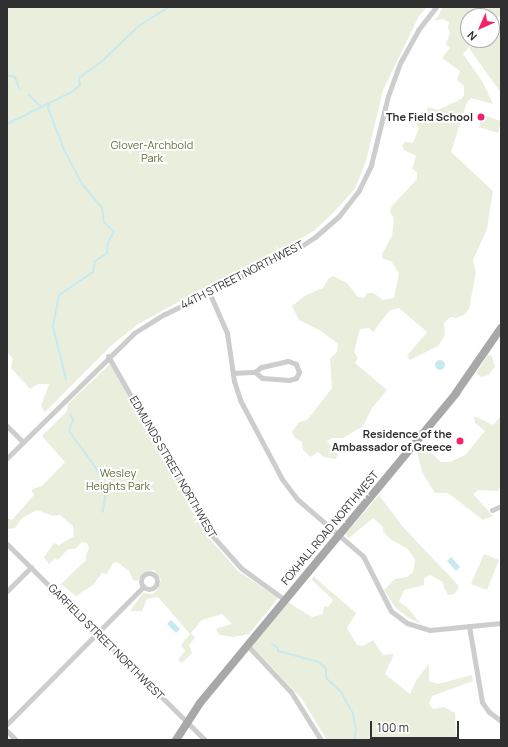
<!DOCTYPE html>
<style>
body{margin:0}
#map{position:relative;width:508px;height:747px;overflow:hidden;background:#fff;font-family:Manrope,sans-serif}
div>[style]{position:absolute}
.green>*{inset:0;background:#eaeedc}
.water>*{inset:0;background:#c7eaf0}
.round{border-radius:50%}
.stream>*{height:2px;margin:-1px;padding:0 1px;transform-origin:1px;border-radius:1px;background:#c7eaf0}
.street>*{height:5px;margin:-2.5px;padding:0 2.5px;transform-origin:2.5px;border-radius:2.5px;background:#cdcdcd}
.street>.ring{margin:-2.5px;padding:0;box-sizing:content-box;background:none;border:5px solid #cdcdcd;border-radius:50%}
.primary>*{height:8px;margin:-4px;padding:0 4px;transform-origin:4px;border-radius:4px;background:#a8a8a8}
.dots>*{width:11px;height:11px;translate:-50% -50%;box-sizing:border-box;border:2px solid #fff;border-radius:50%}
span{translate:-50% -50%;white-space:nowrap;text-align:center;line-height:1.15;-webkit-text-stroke:4px #fff;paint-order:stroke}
.poi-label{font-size:11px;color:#303030;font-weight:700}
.right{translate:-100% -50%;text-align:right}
.park-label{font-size:11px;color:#617038}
.street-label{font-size:11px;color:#303030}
.frame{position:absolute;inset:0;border:8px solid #303030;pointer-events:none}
.north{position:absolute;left:460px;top:8px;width:40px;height:40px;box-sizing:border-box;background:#fff;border:1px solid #acacac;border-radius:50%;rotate:225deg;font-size:11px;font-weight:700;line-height:16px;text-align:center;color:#303030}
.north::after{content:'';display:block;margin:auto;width:14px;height:18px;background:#f62269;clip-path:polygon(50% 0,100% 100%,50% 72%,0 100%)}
.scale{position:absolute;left:370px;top:721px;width:89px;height:18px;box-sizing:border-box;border:2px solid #303030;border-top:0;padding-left:5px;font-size:12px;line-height:14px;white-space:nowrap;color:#303030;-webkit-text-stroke:3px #fff;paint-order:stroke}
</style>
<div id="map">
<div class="green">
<i style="clip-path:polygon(7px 7px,427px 7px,419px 16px,383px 90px,366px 161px,355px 189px,332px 214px,315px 230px,278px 254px,206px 287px,138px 324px,113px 344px,45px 412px,41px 406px,49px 384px,38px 384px,30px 389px,11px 368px,13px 359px,7px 352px)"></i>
<i style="clip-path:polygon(443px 7px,501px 7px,501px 16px,492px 19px,492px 16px,468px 16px,468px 40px,475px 40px,463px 54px,482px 81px,493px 104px,471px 98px,467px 102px,451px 152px,493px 191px,487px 229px,473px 260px,476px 272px,469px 309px,464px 315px,456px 318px,451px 317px,444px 322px,445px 335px,438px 346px,410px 360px,407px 356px,427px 332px,399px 308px,390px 310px,373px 332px,369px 328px,360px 329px,354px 352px,358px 358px,355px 363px,387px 390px,372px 408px,363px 426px,343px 438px,332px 438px,327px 441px,338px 455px,335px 459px,324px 457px,318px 452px,311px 457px,303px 450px,302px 442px,295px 438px,292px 432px,299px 422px,307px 420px,332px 388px,330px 359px,337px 352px,338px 344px,321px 331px,299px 320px,292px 306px,306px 295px,323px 288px,328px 279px,333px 276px,347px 283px,358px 297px,364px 298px,367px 293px,374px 293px,383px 300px,394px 298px,399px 273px,391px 261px,383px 259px,382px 254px,392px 236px,394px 219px,390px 212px,391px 207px,417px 179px,417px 172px,412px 169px,416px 156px,404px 150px,402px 145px,405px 142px,413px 143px,419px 128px,415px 122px,423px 121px,428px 107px,438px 110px,461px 99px,464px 95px,464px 86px,457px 80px,460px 71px,442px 58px,450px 48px,446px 44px,450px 33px,448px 28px,449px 22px,442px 19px,435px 21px)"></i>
<i style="clip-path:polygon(501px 25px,501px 93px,469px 48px,480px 40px,492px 40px,492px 32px)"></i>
<i style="clip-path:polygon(482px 115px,501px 121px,498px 133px,479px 127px)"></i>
<i style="clip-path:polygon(488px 355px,492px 356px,495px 366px,489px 375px,481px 377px,476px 373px)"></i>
<i style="clip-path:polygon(110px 364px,211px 540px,238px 571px,278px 598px,249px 634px,234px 637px,220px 635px,216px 630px,218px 628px,232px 624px,222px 614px,202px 620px,191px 633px,195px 638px,189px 645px,192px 653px,182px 663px,178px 660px,185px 651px,181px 645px,190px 634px,158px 597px,147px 599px,142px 611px,130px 611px,143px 593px,153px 594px,158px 589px,161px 580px,154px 570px,146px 571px,137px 581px,133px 580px,129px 571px,117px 562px,113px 563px,107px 574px,102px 573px,93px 585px,76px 596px,61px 584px,86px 560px,86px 555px,89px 548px,87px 543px,82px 542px,75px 549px,68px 549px,58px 560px,55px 558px,49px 564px,44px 557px,54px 543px,59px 545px,74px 536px,73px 526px,60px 515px,53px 516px,37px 510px,22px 518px,15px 528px,7px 529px,7px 518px,12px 520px,34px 495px,31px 490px,43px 485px,65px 462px,42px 436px,67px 411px,68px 404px)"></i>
<i style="clip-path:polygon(474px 416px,493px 425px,501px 416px,501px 486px,498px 491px,478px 490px,473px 494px,493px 516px,483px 520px,448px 493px,435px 493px,422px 472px,416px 448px,420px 443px,441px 462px,450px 462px,465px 455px,485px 431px,475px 423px)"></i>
<i style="clip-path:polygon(379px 495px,403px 527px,458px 585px,459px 588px,454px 594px,448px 595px,444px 588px,443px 582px,430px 575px,424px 578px,424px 585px,404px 590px,399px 602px,407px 607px,421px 624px,409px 618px,395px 607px,384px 590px,395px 579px,407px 577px,413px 572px,415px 560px,408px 549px,390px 539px,383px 531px,383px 527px,373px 518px,349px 538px,345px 534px)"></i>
<i style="clip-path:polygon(484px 554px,499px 560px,487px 590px,471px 584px)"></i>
<i style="clip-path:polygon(313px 576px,356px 613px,347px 628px,357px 645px,363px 646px,373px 640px,383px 655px,394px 654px,385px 674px,410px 694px,417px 679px,429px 664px,429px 681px,438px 684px,472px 675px,473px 681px,432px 696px,429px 704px,433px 709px,444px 707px,455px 713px,456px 734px,462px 740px,327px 740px,302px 699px,248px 642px,286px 601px,312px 617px,323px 614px,324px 606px,328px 607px,333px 600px,312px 580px)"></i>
</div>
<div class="water">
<i class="round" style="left:435px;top:360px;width:10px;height:10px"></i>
<i style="clip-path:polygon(451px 557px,460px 567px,456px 571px,447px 561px)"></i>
<i style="clip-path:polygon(171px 620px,180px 629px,176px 633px,167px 624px)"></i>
</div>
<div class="stream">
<i style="left:7px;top:75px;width:8px;rotate:14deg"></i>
<i style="left:15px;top:77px;width:12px;rotate:70deg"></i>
<i style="left:29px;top:95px;width:17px;rotate:45deg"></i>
<i style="left:49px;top:103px;width:5px;rotate:101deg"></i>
<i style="left:48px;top:108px;width:42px;rotate:69deg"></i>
<i style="left:63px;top:147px;width:42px;rotate:62.8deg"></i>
<i style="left:82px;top:184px;width:31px;rotate:50deg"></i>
<i style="left:102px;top:208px;width:14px;rotate:82deg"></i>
<i style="left:104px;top:222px;width:14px;rotate:45deg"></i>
<i style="left:114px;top:232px;width:13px;rotate:119deg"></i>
<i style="left:108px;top:243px;width:10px;rotate:96deg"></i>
<i style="left:107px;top:253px;width:14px;rotate:146deg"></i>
<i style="left:95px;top:261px;width:11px;rotate:100deg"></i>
<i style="left:93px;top:272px;width:41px;rotate:145.9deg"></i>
<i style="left:59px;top:295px;width:33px;rotate:101deg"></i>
<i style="left:53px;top:327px;width:54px;rotate:76deg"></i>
<i style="left:7px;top:124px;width:72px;rotate:-26.2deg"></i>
<i style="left:72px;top:92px;width:11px;rotate:-41deg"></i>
<i style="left:80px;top:85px;width:7px;rotate:-98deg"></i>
<i style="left:79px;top:78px;width:27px;rotate:-36deg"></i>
<i style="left:101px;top:62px;width:54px;rotate:-43.5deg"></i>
<i style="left:140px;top:25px;width:34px;rotate:-32deg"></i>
<i style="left:70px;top:414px;width:7px;rotate:63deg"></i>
<i style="left:73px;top:420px;width:12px;rotate:110deg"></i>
<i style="left:69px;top:431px;width:54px;rotate:54deg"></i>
<i style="left:101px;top:475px;width:22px;rotate:80deg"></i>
<i style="left:105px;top:497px;width:15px;rotate:98deg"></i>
<i style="left:272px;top:644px;width:7px;rotate:34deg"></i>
<i style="left:278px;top:648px;width:3px;rotate:90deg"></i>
<i style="left:278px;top:651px;width:42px;rotate:15deg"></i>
<i style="left:319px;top:662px;width:10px;rotate:45deg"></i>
<i style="left:326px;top:669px;width:9px;rotate:90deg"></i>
<i style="left:326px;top:678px;width:21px;rotate:43deg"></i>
<i style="left:341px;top:692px;width:25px;rotate:61deg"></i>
<i style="left:353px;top:714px;width:17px;rotate:80deg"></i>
<i style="left:356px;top:731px;width:9px;rotate:103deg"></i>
</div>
<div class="street">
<i style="left:209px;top:292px;width:45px;rotate:66.3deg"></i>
<i style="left:227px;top:333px;width:49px;rotate:81.7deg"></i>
<i style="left:234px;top:381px;width:20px;rotate:72deg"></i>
<i style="left:240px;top:400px;width:89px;rotate:62deg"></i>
<i style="left:282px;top:479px;width:25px;rotate:53deg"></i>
<i style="left:297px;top:499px;width:87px;rotate:40.8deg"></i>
<i style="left:363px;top:556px;width:62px;rotate:63deg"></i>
<i style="left:391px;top:611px;width:20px;rotate:37deg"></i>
<i style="left:407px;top:623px;width:24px;rotate:17deg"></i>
<i style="left:430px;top:630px;width:71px;rotate:-5.6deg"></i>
<i style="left:108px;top:356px;width:203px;rotate:60.2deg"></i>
<i style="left:209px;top:532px;width:48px;rotate:48.4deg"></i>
<i style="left:241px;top:568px;width:54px;rotate:36deg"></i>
<i style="left:233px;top:373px;width:22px;rotate:-3deg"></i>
<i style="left:255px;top:372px;width:9px;rotate:41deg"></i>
<i style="left:262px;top:378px;width:27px;rotate:4deg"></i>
<i style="left:289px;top:380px;width:7px;rotate:-16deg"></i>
<i style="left:296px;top:378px;width:7px;rotate:-63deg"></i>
<i style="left:299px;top:372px;width:9px;rotate:-111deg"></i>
<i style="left:296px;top:364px;width:9px;rotate:-159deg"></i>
<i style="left:288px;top:361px;width:28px;rotate:167deg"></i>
<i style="left:261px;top:367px;width:8px;rotate:140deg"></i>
<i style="left:7px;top:426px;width:23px;rotate:45deg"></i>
<i style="left:7px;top:458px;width:178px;rotate:-44.5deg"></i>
<i style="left:134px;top:333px;width:36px;rotate:-32deg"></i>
<i style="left:165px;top:314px;width:147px;rotate:-26.2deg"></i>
<i style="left:297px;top:249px;width:22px;rotate:-34deg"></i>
<i style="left:315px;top:237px;width:32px;rotate:-41deg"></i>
<i style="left:339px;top:216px;width:33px;rotate:-52deg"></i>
<i style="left:359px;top:190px;width:28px;rotate:-64deg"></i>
<i style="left:371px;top:165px;width:71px;rotate:-76.2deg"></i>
<i style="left:388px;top:96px;width:35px;rotate:-70deg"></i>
<i style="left:400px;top:63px;width:38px;rotate:-61deg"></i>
<i style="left:418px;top:30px;width:29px;rotate:-52deg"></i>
<i style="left:492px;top:510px;width:10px;rotate:-24deg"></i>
<i style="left:7px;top:544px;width:279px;rotate:44.7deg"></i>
<i class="ring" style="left:141px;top:573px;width:11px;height:11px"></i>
<i style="left:7px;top:591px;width:34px;rotate:-45deg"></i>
<i style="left:469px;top:626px;width:77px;rotate:80.3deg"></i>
<i style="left:482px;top:702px;width:12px;rotate:55deg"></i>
<i style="left:489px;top:712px;width:15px;rotate:37deg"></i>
<i style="left:247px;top:645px;width:64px;rotate:46.9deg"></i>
<i style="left:291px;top:692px;width:57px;rotate:58deg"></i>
<i style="left:7px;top:724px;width:194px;rotate:-45.2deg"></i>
<i style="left:7px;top:731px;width:13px;rotate:45deg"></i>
</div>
<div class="primary">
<i style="left:176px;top:740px;width:44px;rotate:-57deg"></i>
<i style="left:200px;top:703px;width:402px;rotate:-50.4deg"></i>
<i style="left:456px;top:393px;width:79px;rotate:-55.3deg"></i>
</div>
<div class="dots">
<i style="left:481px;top:117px;background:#f62269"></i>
<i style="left:460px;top:441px;background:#f62269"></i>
</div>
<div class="poi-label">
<span class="right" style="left:473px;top:117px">The Field School</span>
<span class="right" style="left:452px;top:441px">Residence of the<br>Ambassador of Greece</span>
</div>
<div class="park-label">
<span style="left:152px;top:152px">Glover-Archbold<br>Park</span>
<span style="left:118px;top:480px">Wesley<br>Heights Park</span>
</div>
<div class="street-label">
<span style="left:242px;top:275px;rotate:-27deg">44TH STREET NORTHWEST</span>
<span style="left:173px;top:467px;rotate:60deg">EDMUNDS STREET NORTHWEST</span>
<span style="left:330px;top:528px;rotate:-50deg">FOXHALL ROAD NORTHWEST</span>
<span style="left:106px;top:642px;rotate:45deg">GARFIELD STREET NORTHWEST</span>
</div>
<div class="frame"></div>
<div class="north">N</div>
<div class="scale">100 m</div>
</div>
